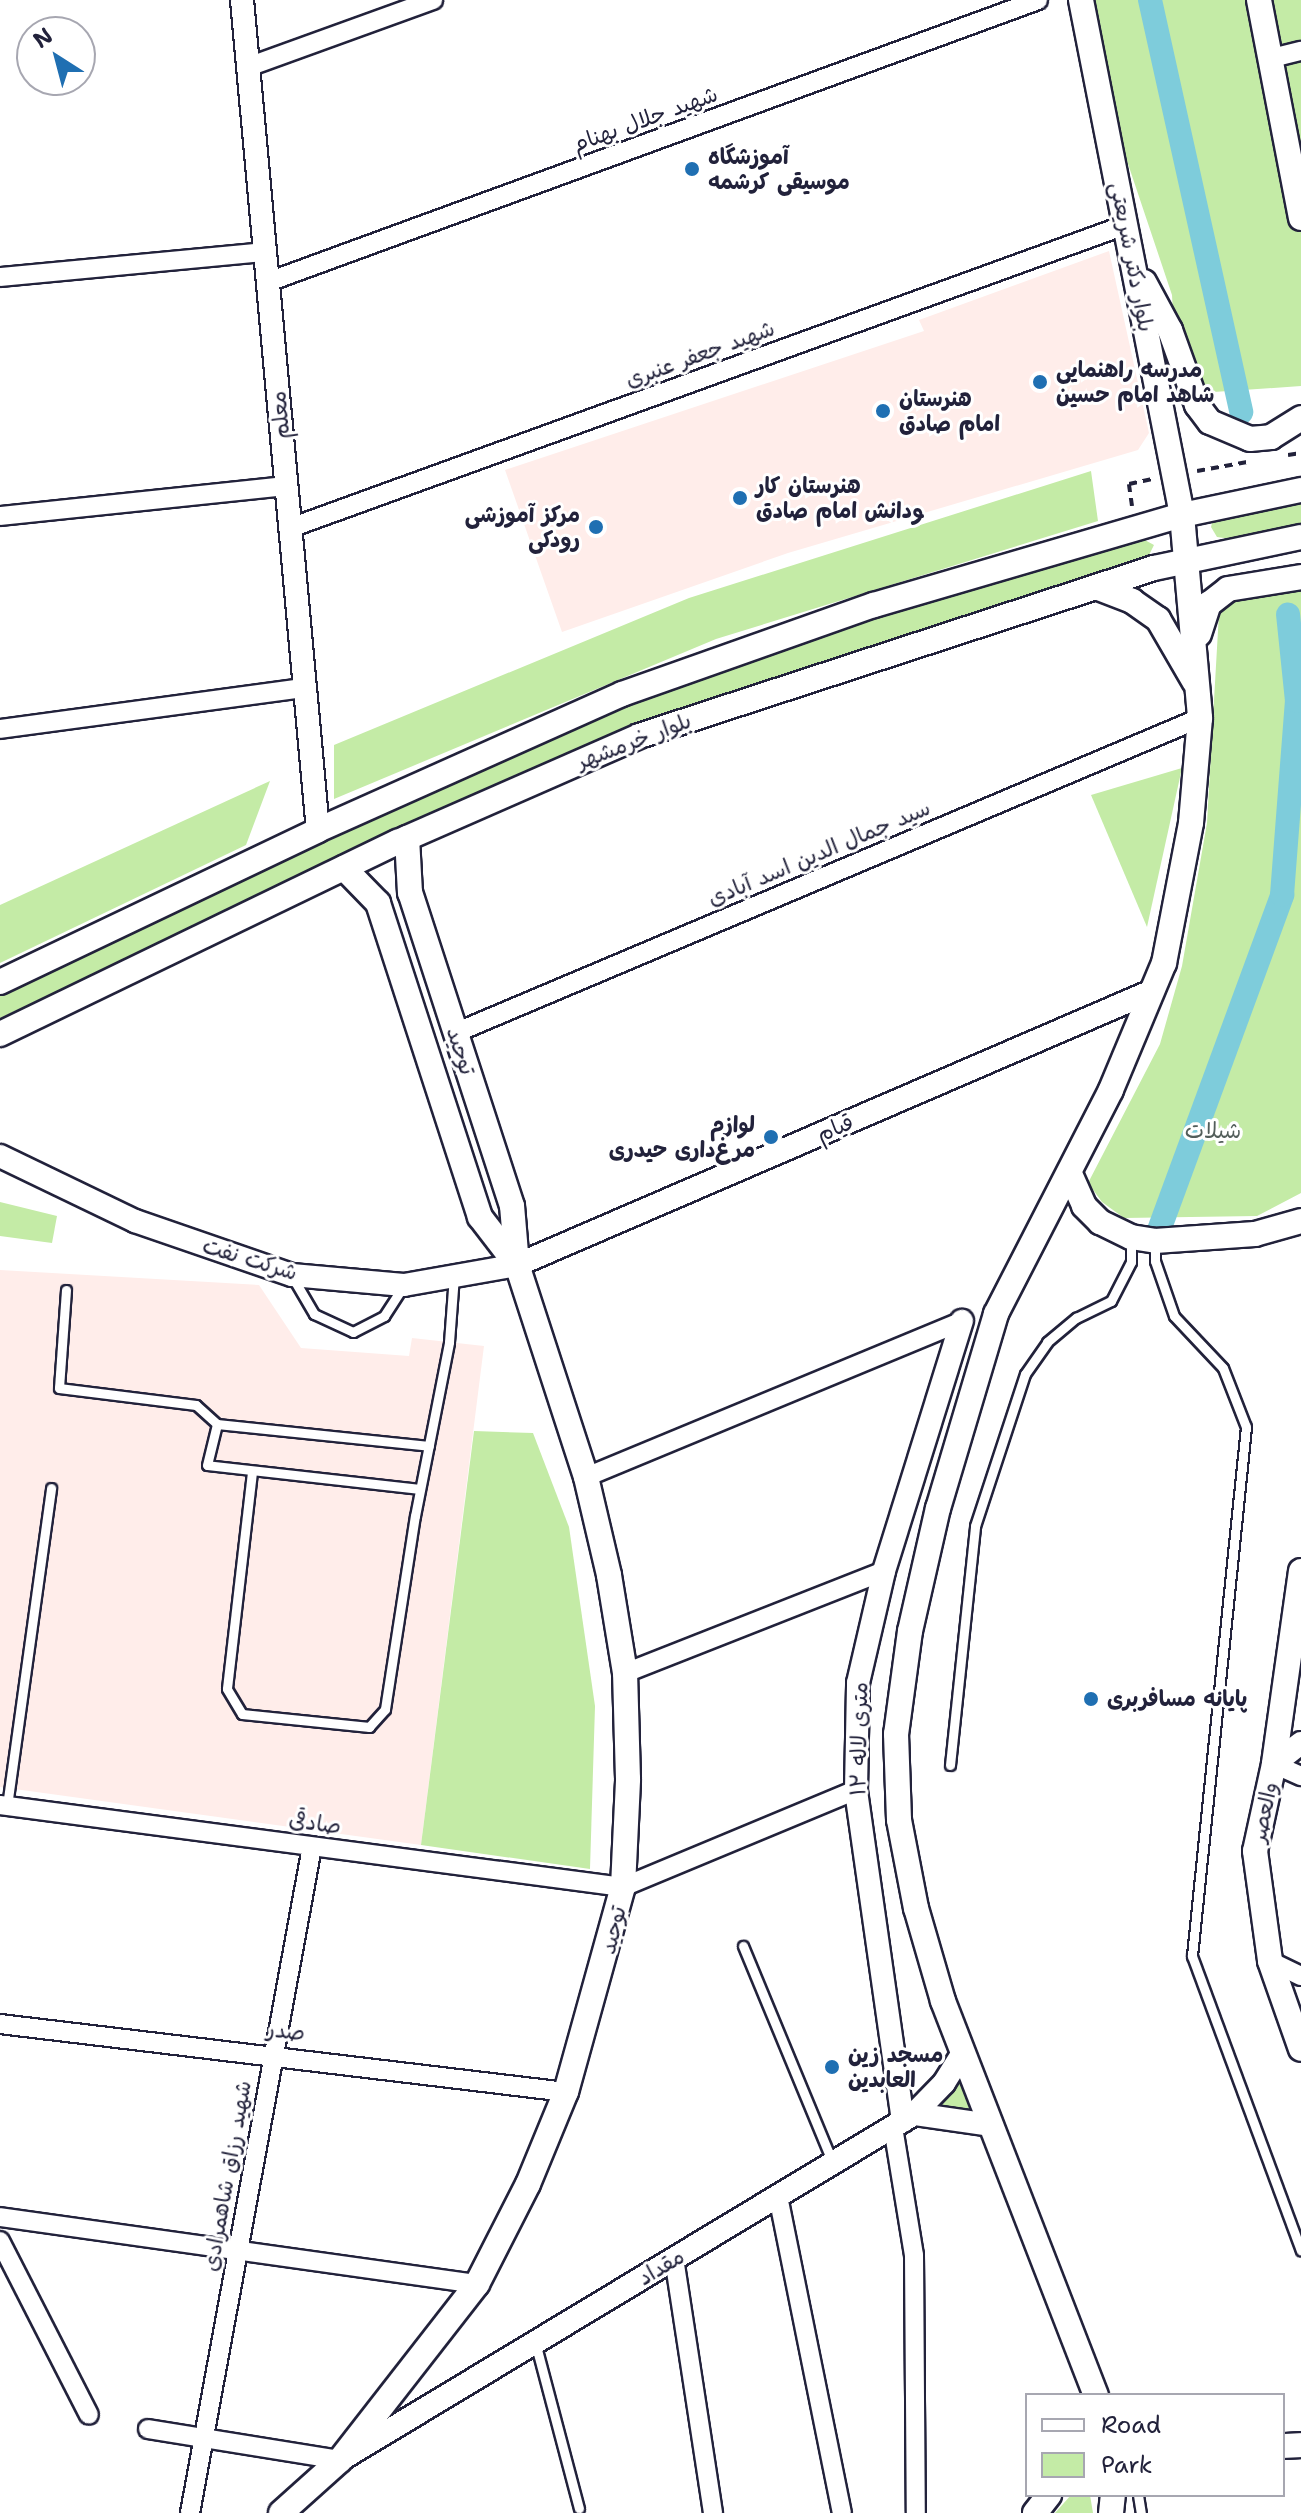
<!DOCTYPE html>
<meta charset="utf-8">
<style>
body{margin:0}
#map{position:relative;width:1301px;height:2513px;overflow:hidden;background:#fff;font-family:"Shantell Sans","Playpen Sans Arabic",sans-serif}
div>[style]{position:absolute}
.built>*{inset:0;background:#ffedea}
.green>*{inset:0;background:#c4eba6}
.canal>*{height:24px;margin:-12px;padding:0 12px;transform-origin:12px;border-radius:12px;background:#7eccdb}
.path>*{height:4px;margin-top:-2px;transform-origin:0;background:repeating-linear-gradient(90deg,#22223b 0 8px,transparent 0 14px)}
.roads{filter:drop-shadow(2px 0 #22223b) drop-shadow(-2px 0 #22223b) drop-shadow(0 2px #22223b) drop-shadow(0 -2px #22223b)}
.service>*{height:9px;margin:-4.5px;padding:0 4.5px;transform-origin:4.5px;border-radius:4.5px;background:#fff}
.minor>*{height:18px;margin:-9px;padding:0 9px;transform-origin:9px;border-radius:9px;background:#fff}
.tertiary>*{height:22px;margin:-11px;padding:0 11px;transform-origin:11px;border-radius:11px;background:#fff}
.secondary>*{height:24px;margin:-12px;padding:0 12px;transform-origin:12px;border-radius:12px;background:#fff}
.dots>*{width:22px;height:22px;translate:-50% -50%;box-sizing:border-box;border:4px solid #fff;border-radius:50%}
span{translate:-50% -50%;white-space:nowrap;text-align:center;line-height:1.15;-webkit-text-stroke:6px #fff;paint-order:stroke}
.street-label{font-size:22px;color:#22223b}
.poi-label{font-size:22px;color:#22223b;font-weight:700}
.left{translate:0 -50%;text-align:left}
.right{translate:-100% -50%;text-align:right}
.park-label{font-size:22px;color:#535e5b}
.legend{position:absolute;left:1025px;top:2393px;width:260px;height:104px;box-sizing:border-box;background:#fff;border:2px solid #a7a7b1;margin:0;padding:10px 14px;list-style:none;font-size:24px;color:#22223b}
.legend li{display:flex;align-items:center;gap:16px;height:40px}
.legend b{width:40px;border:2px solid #a7a7b1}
.north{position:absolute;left:16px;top:16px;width:80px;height:80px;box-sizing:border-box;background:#fff;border:2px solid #a7a7b1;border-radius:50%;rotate:324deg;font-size:22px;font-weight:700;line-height:32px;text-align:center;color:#22223b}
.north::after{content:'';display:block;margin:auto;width:28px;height:36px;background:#1f6fb2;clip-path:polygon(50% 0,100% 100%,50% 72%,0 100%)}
</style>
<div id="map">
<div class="built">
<i style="clip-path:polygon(1109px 251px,1149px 433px,1138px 450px,788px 553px,562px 632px,505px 470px,924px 331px,919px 320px)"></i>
<i style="clip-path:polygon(0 1270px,259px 1285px,301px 1348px,409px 1356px,412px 1338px,484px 1346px,421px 1845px,0 1787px)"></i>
</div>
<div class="green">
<i style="clip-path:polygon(1073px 0,1301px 0,1301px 386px,1199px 393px,1173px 313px,1172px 295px)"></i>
<i style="clip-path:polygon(1091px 471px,1098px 521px,716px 639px,334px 799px,334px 745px,689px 598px)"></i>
<i style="clip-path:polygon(1301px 498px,1301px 524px,1231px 539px,1217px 537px,1211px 527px,1213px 519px)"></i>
<i style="clip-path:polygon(1143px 539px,1154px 545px,1148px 557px,398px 832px,0 1018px,0 995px,322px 838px,628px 702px,877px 616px)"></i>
<i style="clip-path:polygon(1301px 586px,1301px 1193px,1257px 1216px,1124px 1218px,1102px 1202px,1088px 1183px,1160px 1044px,1182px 966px,1207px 823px,1219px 613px,1235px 597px)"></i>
<i style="clip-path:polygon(1182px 768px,1147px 927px,1091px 795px)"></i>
<i style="clip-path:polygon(270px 781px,246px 845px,0 963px,0 905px)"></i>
<i style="clip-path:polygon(0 1202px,57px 1216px,52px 1243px,0 1236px)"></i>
<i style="clip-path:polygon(474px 1431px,533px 1433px,569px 1527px,595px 1706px,590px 1869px,421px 1845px)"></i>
<i style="clip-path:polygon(960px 2067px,981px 2115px,926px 2111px)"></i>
<i style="clip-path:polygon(1071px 2495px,1090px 2495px,1093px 2513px,1055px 2513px)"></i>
</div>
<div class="canal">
<i style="left:1150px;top:0;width:422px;rotate:77.5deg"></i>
<i style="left:1155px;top:1241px;width:369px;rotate:-69.8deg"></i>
<i style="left:1282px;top:895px;width:195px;rotate:-85.6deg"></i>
<i style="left:1297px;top:701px;width:87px;rotate:-95.9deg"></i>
</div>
<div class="path">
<i style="left:1288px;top:455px;width:13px;rotate:-9deg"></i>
<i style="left:1197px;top:471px;width:51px;rotate:-10.2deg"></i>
<i style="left:1132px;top:506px;width:22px;rotate:-98deg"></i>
<i style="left:1129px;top:484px;width:25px;rotate:-12deg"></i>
</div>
<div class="roads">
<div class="service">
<i style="left:1155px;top:1243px;width:18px;rotate:90deg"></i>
<i style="left:1155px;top:1261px;width:58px;rotate:70.9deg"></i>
<i style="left:1174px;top:1316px;width:71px;rotate:46.7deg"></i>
<i style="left:1223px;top:1368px;width:63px;rotate:68.7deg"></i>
<i style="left:1246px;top:1427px;width:532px;rotate:95.83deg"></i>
<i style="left:1192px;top:1956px;width:314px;rotate:69.7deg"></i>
<i style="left:293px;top:1278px;width:42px;rotate:59.7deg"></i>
<i style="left:314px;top:1314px;width:43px;rotate:24.8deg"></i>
<i style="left:353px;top:1332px;width:35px;rotate:-27deg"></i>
<i style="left:384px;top:1316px;width:35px;rotate:-57deg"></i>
<i style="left:66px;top:1290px;width:98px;rotate:94.1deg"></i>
<i style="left:59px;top:1388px;width:138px;rotate:7.1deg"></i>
<i style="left:196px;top:1405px;width:28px;rotate:42deg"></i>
<i style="left:252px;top:1472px;width:218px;rotate:96.6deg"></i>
<i style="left:227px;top:1689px;width:29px;rotate:59deg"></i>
<i style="left:242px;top:1714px;width:128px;rotate:5.8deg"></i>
<i style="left:369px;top:1727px;width:24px;rotate:-48deg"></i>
<i style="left:385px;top:1709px;width:195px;rotate:-81.2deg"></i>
<i style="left:415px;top:1516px;width:177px;rotate:-78.9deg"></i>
<i style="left:449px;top:1342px;width:66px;rotate:-85.7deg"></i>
<i style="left:420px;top:1489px;width:214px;rotate:-173.6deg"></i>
<i style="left:207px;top:1465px;width:42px;rotate:-76.3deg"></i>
<i style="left:217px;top:1424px;width:213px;rotate:5.9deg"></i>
<i style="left:950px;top:1765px;width:240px;rotate:-84deg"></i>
<i style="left:975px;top:1526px;width:160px;rotate:-71.8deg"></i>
<i style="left:1025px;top:1374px;width:39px;rotate:-55deg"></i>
<i style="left:1047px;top:1342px;width:38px;rotate:-40deg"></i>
<i style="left:1076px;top:1318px;width:39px;rotate:-26deg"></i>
<i style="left:1111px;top:1301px;width:44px;rotate:-62.9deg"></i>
<i style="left:1131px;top:1262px;width:25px;rotate:-90deg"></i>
<i style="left:7px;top:1806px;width:321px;rotate:-82.1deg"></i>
<i style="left:743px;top:1946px;width:233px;rotate:67.5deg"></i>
<i style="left:535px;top:2342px;width:172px;rotate:75.2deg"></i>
<i style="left:1138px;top:2495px;width:18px;rotate:81deg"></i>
</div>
<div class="minor">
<i style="left:1272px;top:58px;width:30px;rotate:-14deg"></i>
<i style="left:248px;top:67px;width:197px;rotate:-19.9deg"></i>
<i style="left:0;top:277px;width:266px;rotate:-5.4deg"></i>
<i style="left:268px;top:282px;width:820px;rotate:-20.11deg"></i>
<i style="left:0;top:516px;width:288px;rotate:-6deg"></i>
<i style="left:290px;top:528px;width:888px;rotate:-19.94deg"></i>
<i style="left:0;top:729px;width:308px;rotate:-7.7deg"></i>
<i style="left:455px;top:1033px;width:809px;rotate:-22.92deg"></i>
<i style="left:586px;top:1477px;width:407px;rotate:-22.5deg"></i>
<i style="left:625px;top:1673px;width:278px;rotate:-21.5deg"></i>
<i style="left:1274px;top:1764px;width:30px;rotate:24deg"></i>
<i style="left:0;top:1805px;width:628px;rotate:7.5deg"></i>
<i style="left:623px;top:1887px;width:252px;rotate:-22.6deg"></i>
<i style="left:1270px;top:1961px;width:34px;rotate:26deg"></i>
<i style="left:0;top:2024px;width:570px;rotate:6.85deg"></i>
<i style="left:893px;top:2127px;width:130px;rotate:80.7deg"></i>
<i style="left:914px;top:2255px;width:258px;rotate:89.6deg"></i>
<i style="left:778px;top:2196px;width:323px;rotate:78.6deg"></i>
<i style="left:0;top:2217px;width:482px;rotate:8deg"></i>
<i style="left:0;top:2241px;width:195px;rotate:62.9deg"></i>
<i style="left:674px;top:2258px;width:258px;rotate:81.3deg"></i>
<i style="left:148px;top:2429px;width:194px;rotate:9.2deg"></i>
<i style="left:190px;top:2513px;width:677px;rotate:-79.62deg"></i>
</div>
<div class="tertiary">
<i style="left:242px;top:0;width:833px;rotate:84.77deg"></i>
<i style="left:0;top:1156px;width:150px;rotate:25.7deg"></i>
<i style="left:135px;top:1221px;width:166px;rotate:19deg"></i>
<i style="left:292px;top:1275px;width:112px;rotate:5.1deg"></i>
<i style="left:404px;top:1285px;width:115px;rotate:-10deg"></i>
<i style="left:517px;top:1265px;width:692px;rotate:-23.34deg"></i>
<i style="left:1274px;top:1764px;width:34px;rotate:-38deg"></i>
<i style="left:914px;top:2114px;width:78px;rotate:8.1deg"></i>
<i style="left:903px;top:2121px;width:334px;rotate:-98.1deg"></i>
<i style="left:856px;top:1790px;width:107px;rotate:-88.9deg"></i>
<i style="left:858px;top:1683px;width:115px;rotate:-76.9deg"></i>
<i style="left:884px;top:1571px;width:262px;rotate:-72.7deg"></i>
<i style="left:345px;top:2457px;width:664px;rotate:-31.08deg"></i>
<i style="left:914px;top:2114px;width:43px;rotate:-45.9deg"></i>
<i style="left:944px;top:2083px;width:36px;rotate:-58deg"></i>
</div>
<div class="secondary">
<i style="left:1081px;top:0;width:525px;rotate:78.9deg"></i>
<i style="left:1182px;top:515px;width:204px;rotate:84.9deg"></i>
<i style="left:1200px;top:718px;width:105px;rotate:94.9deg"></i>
<i style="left:1191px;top:823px;width:143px;rotate:100.9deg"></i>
<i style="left:1164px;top:963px;width:138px;rotate:112.7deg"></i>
<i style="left:1111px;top:1090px;width:252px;rotate:117.2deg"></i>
<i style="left:996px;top:1314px;width:202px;rotate:106.6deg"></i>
<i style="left:938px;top:1508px;width:126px;rotate:102.8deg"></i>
<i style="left:910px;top:1631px;width:104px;rotate:97.7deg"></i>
<i style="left:896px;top:1734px;width:86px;rotate:88deg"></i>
<i style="left:899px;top:1820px;width:90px;rotate:79.1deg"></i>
<i style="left:916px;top:1908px;width:97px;rotate:73.8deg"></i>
<i style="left:943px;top:2001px;width:423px;rotate:68.8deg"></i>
<i style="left:1259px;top:0;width:222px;rotate:79.1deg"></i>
<i style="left:1144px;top:282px;width:55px;rotate:61.6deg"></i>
<i style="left:1170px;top:330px;width:80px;rotate:70.2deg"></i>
<i style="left:1197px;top:405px;width:21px;rotate:53deg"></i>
<i style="left:1210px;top:422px;width:43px;rotate:23deg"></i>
<i style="left:1250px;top:439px;width:21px;rotate:-5deg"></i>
<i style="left:1271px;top:437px;width:36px;rotate:-32deg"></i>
<i style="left:1096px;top:587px;width:39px;rotate:21deg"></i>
<i style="left:1132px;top:601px;width:32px;rotate:35deg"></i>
<i style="left:1158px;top:619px;width:72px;rotate:59.9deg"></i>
<i style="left:1199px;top:634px;width:32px;rotate:-72deg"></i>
<i style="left:1209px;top:604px;width:24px;rotate:-38deg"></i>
<i style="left:1228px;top:589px;width:74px;rotate:-9.3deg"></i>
<i style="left:344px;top:868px;width:49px;rotate:45.8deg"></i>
<i style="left:378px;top:903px;width:330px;rotate:72deg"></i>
<i style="left:480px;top:1217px;width:61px;rotate:52.4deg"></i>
<i style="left:0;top:982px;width:352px;rotate:-25.5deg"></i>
<i style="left:318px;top:830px;width:333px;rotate:-24.1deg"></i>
<i style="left:622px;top:694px;width:267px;rotate:-19.5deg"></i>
<i style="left:874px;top:605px;width:321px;rotate:-16.3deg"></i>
<i style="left:1182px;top:515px;width:122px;rotate:-11.9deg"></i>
<i style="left:0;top:1034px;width:442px;rotate:-25.8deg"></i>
<i style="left:398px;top:842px;width:263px;rotate:-23.7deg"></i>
<i style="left:639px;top:736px;width:542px;rotate:-18.07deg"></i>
<i style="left:1154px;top:568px;width:150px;rotate:-11.9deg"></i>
<i style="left:1070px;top:1174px;width:35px;rotate:66deg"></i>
<i style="left:1084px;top:1206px;width:23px;rotate:45deg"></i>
<i style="left:1100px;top:1222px;width:34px;rotate:26deg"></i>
<i style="left:1131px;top:1237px;width:24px;rotate:9deg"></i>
<i style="left:1155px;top:1241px;width:100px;rotate:-4deg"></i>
<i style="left:1255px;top:1234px;width:48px;rotate:-15.8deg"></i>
<i style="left:1301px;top:1571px;width:195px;rotate:98deg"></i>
<i style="left:1274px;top:1764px;width:89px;rotate:102.3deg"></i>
<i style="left:1255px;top:1851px;width:111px;rotate:82.2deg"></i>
<i style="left:1270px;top:1961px;width:93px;rotate:70.6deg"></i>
<i style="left:1283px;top:2446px;width:18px;rotate:-3deg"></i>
<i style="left:281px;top:2513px;width:79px;rotate:-41.9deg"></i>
<i style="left:340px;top:2460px;width:223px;rotate:-52.1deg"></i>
<i style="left:477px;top:2284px;width:112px;rotate:-63deg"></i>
<i style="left:528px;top:2184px;width:100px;rotate:-67.6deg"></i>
<i style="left:566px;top:2092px;width:213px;rotate:-74.5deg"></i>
<i style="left:623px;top:1887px;width:108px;rotate:-87.3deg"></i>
<i style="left:628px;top:1779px;width:106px;rotate:-91.6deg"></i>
<i style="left:625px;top:1673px;width:99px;rotate:-99.3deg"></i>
<i style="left:609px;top:1575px;width:101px;rotate:-103.2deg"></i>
<i style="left:586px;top:1477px;width:223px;rotate:-108deg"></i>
<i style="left:517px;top:1265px;width:59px;rotate:-94.8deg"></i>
<i style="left:512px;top:1206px;width:329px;rotate:-108deg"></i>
<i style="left:410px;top:893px;width:55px;rotate:-93.1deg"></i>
<i style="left:1035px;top:2513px;width:23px;rotate:-52deg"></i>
<i style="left:1111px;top:2513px;width:18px;rotate:-84deg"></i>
</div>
</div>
<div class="dots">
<i style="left:692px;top:169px;background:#1f6fb2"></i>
<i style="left:1040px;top:382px;background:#1f6fb2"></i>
<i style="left:883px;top:411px;background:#1f6fb2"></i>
<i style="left:740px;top:498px;background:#1f6fb2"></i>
<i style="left:596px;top:527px;background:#1f6fb2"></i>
<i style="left:771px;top:1137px;background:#1f6fb2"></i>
<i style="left:1091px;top:1699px;background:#1f6fb2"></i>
<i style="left:832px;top:2067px;background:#1f6fb2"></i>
</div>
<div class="street-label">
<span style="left:645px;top:119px;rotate:-20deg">شهید جلال بهنام</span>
<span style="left:1132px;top:257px;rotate:79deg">بلوار دکتر شریعتی</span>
<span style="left:700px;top:354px;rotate:-20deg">شهید جعفر عنبری</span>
<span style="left:280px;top:415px;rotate:-95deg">معلم</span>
<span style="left:634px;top:741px;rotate:-21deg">بلوار خرمشهر</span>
<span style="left:819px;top:853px;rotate:-23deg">سید جمال الدین اسد آبادی</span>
<span style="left:461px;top:1051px;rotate:72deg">توحید</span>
<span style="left:835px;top:1128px;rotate:-23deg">قیام</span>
<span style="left:250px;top:1259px;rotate:17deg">شرکت نفت</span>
<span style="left:859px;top:1739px;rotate:-89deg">۱۲ متری لاله</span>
<span style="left:1264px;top:1812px;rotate:-78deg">والعصر</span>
<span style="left:315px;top:1823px;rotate:8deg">صادقی</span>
<span style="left:613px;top:1930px;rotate:-76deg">توحید</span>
<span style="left:286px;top:2031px;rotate:7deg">صدر</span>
<span style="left:227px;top:2176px;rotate:-80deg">شهید رزاق شاهمرادی</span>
<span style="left:661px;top:2267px;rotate:-31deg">مقداد</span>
</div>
<div class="poi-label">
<span class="left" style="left:708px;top:169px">آموزشگاه<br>موسیقی کرشمه</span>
<span class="left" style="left:1056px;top:382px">مدرسه راهنمایی<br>شاهد امام حسین</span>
<span class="left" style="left:899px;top:411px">هنرستان<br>امام صادق</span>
<span class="left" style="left:756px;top:498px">هنرستان کار<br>ودانش امام صادق</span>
<span class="right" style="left:580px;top:527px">مرکز آموزشی<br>رودکی</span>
<span class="right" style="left:755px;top:1137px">لوازم<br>مرغ‌داری حیدری</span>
<span class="left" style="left:1107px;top:1699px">پایانه مسافربری</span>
<span class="left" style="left:848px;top:2067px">مسجد زین<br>العابدین</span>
</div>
<div class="park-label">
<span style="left:1213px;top:1131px">شیلات</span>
</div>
<ul class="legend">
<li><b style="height:10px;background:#fff"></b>Road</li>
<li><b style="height:22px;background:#c4eba6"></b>Park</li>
</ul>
<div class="north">N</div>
</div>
